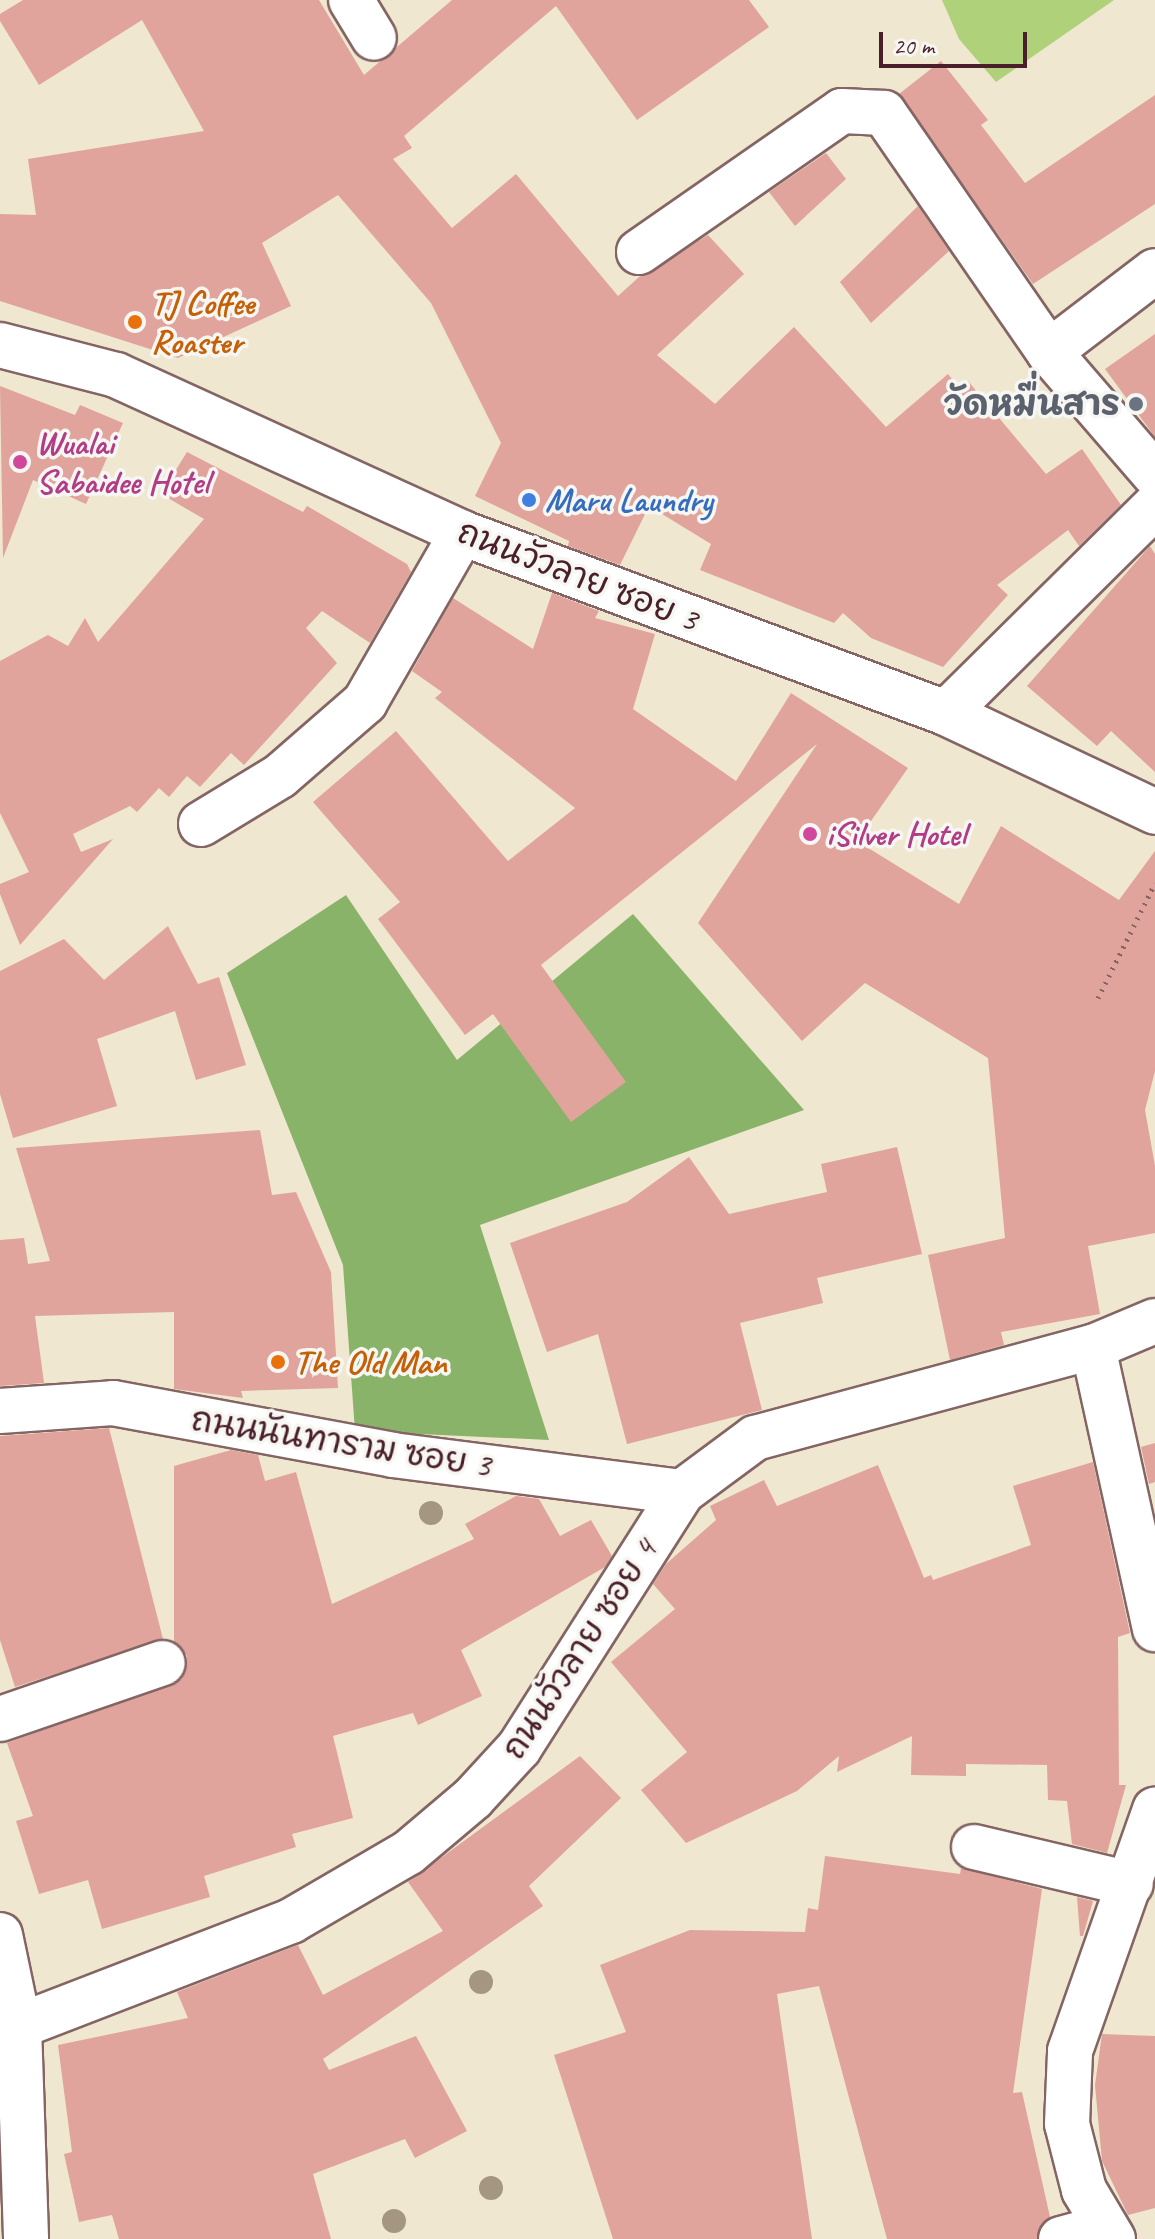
<!DOCTYPE html>
<meta charset="utf-8">
<style>
body{margin:0}
#map{position:relative;width:1155px;height:2239px;overflow:hidden;background:#efe7cf;font-family:Caveat,"Playpen Sans Thai",sans-serif}
div>[style]{position:absolute}
.green>*{inset:0;background:#aed17a}
.forest>*{inset:0;background:#8ab36a}
.building>*{inset:0;background:#e0a49d}
.path>*{height:5px;margin-top:-2.5px;transform-origin:0;background:repeating-linear-gradient(90deg,#846564 0 2px,transparent 0 8px)}
.roads{filter:drop-shadow(2px 0 #846564) drop-shadow(-2px 0 #846564) drop-shadow(0 2px #846564) drop-shadow(0 -2px #846564)}
.minor>*{height:44px;margin:-22px;padding:0 22px;transform-origin:22px;border-radius:22px;background:#fff}
.trees>*{width:24px;height:24px;margin:-12px;border-radius:50%;background:#a59682}
.dots>*{width:22px;height:22px;translate:-50% -50%;box-sizing:border-box;border:4px solid #f6f6f2;border-radius:50%}
span{translate:-50% -50%;white-space:nowrap;text-align:center;line-height:1.15;-webkit-text-stroke:7px #f6f6f2;paint-order:stroke}
.food-label{font-size:34px;color:#c56008;font-weight:700}
.left{translate:0 -50%;text-align:left}
.worship-label{font-size:34px;color:#5b616d;font-weight:700}
.right{translate:-100% -50%;text-align:right}
.hotel-label{font-size:34px;color:#b23c85;font-weight:700}
.shop-label{font-size:34px;color:#366cbe;font-weight:700}
.street-label{font-size:34px;color:#4a1f2b}
.scale{position:absolute;left:879px;top:32px;width:148px;height:36px;box-sizing:border-box;border:4px solid #4a1f2b;border-top:0;padding-left:10px;font-size:24px;line-height:28px;white-space:nowrap;color:#4a1f2b;-webkit-text-stroke:6px #f6f6f2;paint-order:stroke}
</style>
<div id="map">
<div class="green">
<i style="clip-path:polygon(942px 0,1114px 0,996px 82px,959px 39px)"></i>
</div>
<div class="forest">
<i style="clip-path:polygon(346px 895px,457px 1060px,633px 914px,804px 1110px,480px 1225px,549px 1440px,355px 1431px,343px 1265px,227px 973px)"></i>
</div>
<div class="building">
<i style="clip-path:polygon(23px 0,319px 0,364px 75px,452px 0,749px 0,769px 27px,637px 120px,556px 6px,404px 136px,412px 148px,393px 159px,452px 228px,516px 174px,618px 296px,639px 277px,708px 235px,744px 274px,657px 355px,715px 404px,794px 327px,886px 427px,948px 374px,959px 388px,968px 381px,1046px 474px,1082px 449px,1121px 505px,1079px 546px,1068px 530px,997px 585px,1008px 595px,943px 667px,871px 638px,843px 613px,834px 623px,700px 570px,711px 544px,649px 506px,620px 565px,568px 546px,569px 541px,475px 496px,501px 443px,431px 303px,338px 195px,262px 243px,291px 306px,178px 358px,0 301px,0 214px,36px 215px,28px 159px,204px 131px,142px 20px,39px 85px,0 21px,0 14px)"></i>
<i style="clip-path:polygon(941px 61px,988px 120px,981px 125px,1025px 183px,1155px 95px,1155px 204px,1033px 284px,899px 94px)"></i>
<i style="clip-path:polygon(826px 153px,846px 179px,795px 226px,769px 192px)"></i>
<i style="clip-path:polygon(918px 206px,949px 251px,871px 323px,840px 282px)"></i>
<i style="clip-path:polygon(1155px 334px,1155px 437px,1105px 369px)"></i>
<i style="clip-path:polygon(0 386px,75px 415px,80px 405px,123px 423px,86px 504px,33px 480px,3px 558px)"></i>
<i style="clip-path:polygon(187px 452px,303px 512px,307px 506px,407px 564px,411px 572px,370px 643px,322px 611px,306px 628px,337px 663px,244px 765px,231px 753px,200px 787px,187px 776px,169px 797px,159px 788px,137px 812px,130px 806px,73px 834px,81px 852px,113px 839px,20px 945px,0 894px,0 884px,29px 872px,0 813px,0 661px,48px 635px,68px 646px,85px 618px,98px 642px,204px 519px,161px 494px)"></i>
<i style="clip-path:polygon(1150px 546px,1155px 554px,1155px 772px,1111px 731px,1097px 746px,1027px 686px)"></i>
<i style="clip-path:polygon(552px 593px,599px 611px,595px 618px,655px 634px,633px 709px,736px 781px,791px 693px,908px 768px,857px 841px,959px 904px,1001px 826px,1119px 900px,1155px 851px,1155px 1071px,1145px 1110px,1155px 1166px,1155px 1233px,1088px 1246px,1100px 1314px,1001px 1332px,1004px 1345px,950px 1360px,928px 1255px,1005px 1238px,988px 1058px,865px 983px,802px 1041px,698px 923px,817px 744px,541px 965px,626px 1082px,571px 1122px,493px 1014px,465px 1035px,378px 919px,400px 902px,313px 802px,396px 731px,508px 861px,575px 808px,435px 698px,442px 692px,412px 671px,453px 598px,533px 649px)"></i>
<i style="clip-path:polygon(168px 926px,198px 984px,219px 977px,246px 1065px,196px 1080px,175px 1011px,97px 1039px,117px 1106px,13px 1138px,0 1094px,0 971px,64px 939px,104px 980px)"></i>
<i style="clip-path:polygon(260px 1130px,272px 1195px,296px 1192px,331px 1272px,338px 1388px,241px 1391px,243px 1398px,174px 1389px,174px 1312px,35px 1316px,44px 1383px,0 1386px,0 1240px,24px 1238px,28px 1264px,50px 1261px,16px 1148px)"></i>
<i style="clip-path:polygon(897px 1147px,922px 1254px,817px 1278px,823px 1303px,740px 1323px,762px 1410px,627px 1444px,598px 1334px,547px 1352px,510px 1243px,627px 1202px,689px 1157px,729px 1214px,827px 1192px,821px 1164px)"></i>
<i style="clip-path:polygon(109px 1428px,163px 1639px,15px 1687px,0 1640px,0 1436px)"></i>
<i style="clip-path:polygon(1155px 1443px,1155px 1482px,1149px 1484px,1141px 1447px)"></i>
<i style="clip-path:polygon(231px 1450px,258px 1455px,265px 1481px,296px 1472px,332px 1604px,474px 1539px,465px 1524px,516px 1496px,539px 1499px,560px 1536px,591px 1520px,612px 1556px,605px 1567px,461px 1650px,482px 1696px,418px 1725px,413px 1713px,333px 1736px,353px 1818px,292px 1834px,296px 1847px,204px 1876px,210px 1897px,102px 1929px,88px 1880px,39px 1894px,16px 1821px,33px 1816px,7px 1743px,182px 1679px,187px 1656px,174px 1641px,174px 1466px)"></i>
<i style="clip-path:polygon(1093px 1462px,1130px 1633px,1118px 1637px,1119px 1785px,1126px 1785px,1107px 1853px,1072px 1844px,1067px 1801px,1048px 1800px,1047px 1765px,966px 1764px,966px 1776px,911px 1775px,912px 1736px,837px 1772px,839px 1756px,797px 1791px,686px 1843px,641px 1790px,687px 1752px,611px 1662px,675px 1609px,653px 1584px,666px 1564px,716px 1520px,710px 1506px,764px 1480px,777px 1506px,878px 1465px,924px 1578px,931px 1575px,933px 1580px,1031px 1545px,1013px 1486px)"></i>
<i style="clip-path:polygon(580px 1756px,621px 1798px,529px 1886px,543px 1906px,323px 2059px,329px 2070px,416px 2036px,467px 2131px,415px 2158px,405px 2139px,313px 2174px,331px 2239px,119px 2239px,112px 2215px,79px 2222px,64px 2154px,72px 2152px,58px 2045px,188px 2018px,177px 1992px,298px 1945px,323px 1995px,443px 1931px,408px 1882px)"></i>
<i style="clip-path:polygon(825px 1856px,960px 1874px,961px 1868px,1042px 1889px,1013px 2093px,1022px 2092px,1050px 2217px,1037px 2239px,887px 2239px,819px 1986px,777px 1994px,812px 2239px,613px 2239px,554px 2055px,626px 2032px,600px 1965px,690px 1930px,805px 1932px,808px 1908px,818px 1910px)"></i>
<i style="clip-path:polygon(1077px 1897px,1093px 1901px,1083px 1936px,1080px 1936px)"></i>
<i style="clip-path:polygon(1102px 2034px,1155px 2036px,1155px 2208px,1128px 2215px,1102px 2161px,1095px 2085px)"></i>
</div>
<div class="path">
<i style="left:1098px;top:998px;width:128px;rotate:-63.6deg"></i>
</div>
<div class="roads">
<div class="minor">
<i style="left:351px;top:0;width:44px;rotate:58.8deg"></i>
<i style="left:639px;top:252px;width:247px;rotate:-34.8deg"></i>
<i style="left:842px;top:111px;width:42px;rotate:2.7deg"></i>
<i style="left:884px;top:113px;width:290px;rotate:55.4deg"></i>
<i style="left:1049px;top:352px;width:162px;rotate:49.2deg"></i>
<i style="left:0;top:345px;width:120px;rotate:14.5deg"></i>
<i style="left:116px;top:375px;width:380px;rotate:24.5deg"></i>
<i style="left:462px;top:533px;width:516px;rotate:20.4deg"></i>
<i style="left:946px;top:713px;width:231px;rotate:25.3deg"></i>
<i style="left:1049px;top:352px;width:133px;rotate:-37.4deg"></i>
<i style="left:946px;top:713px;width:294px;rotate:-44.7deg"></i>
<i style="left:201px;top:824px;width:92px;rotate:-31.3deg"></i>
<i style="left:280px;top:776px;width:113px;rotate:-41deg"></i>
<i style="left:365px;top:702px;width:195px;rotate:-60.1deg"></i>
<i style="left:1093px;top:1347px;width:289px;rotate:77.6deg"></i>
<i style="left:0;top:1411px;width:113px;rotate:-4deg"></i>
<i style="left:113px;top:1403px;width:285px;rotate:10.5deg"></i>
<i style="left:393px;top:1455px;width:291px;rotate:7.3deg"></i>
<i style="left:0;top:1719px;width:172px;rotate:-19deg"></i>
<i style="left:974px;top:1847px;width:161px;rotate:13.3deg"></i>
<i style="left:0;top:1935px;width:93px;rotate:78.2deg"></i>
<i style="left:19px;top:2026px;width:213px;rotate:88.1deg"></i>
<i style="left:19px;top:2026px;width:292px;rotate:-21.1deg"></i>
<i style="left:291px;top:1921px;width:135px;rotate:-30.2deg"></i>
<i style="left:408px;top:1853px;width:85px;rotate:-40.2deg"></i>
<i style="left:473px;top:1798px;width:68px;rotate:-47.4deg"></i>
<i style="left:519px;top:1748px;width:303px;rotate:-57.5deg"></i>
<i style="left:682px;top:1492px;width:91px;rotate:-36.5deg"></i>
<i style="left:755px;top:1438px;width:350px;rotate:-15.1deg"></i>
<i style="left:1093px;top:1347px;width:67px;rotate:-22.8deg"></i>
<i style="left:1061px;top:2239px;width:46px;rotate:-15.3deg"></i>
<i style="left:1113px;top:2239px;width:57px;rotate:-120.6deg"></i>
<i style="left:1084px;top:2190px;width:68px;rotate:-104.4deg"></i>
<i style="left:1067px;top:2124px;width:73px;rotate:-87.6deg"></i>
<i style="left:1070px;top:2051px;width:256px;rotate:-70.6deg"></i>
</div>
</div>
<div class="trees">
<i style="left:431px;top:1513px"></i>
<i style="left:481px;top:1982px"></i>
<i style="left:491px;top:2188px"></i>
<i style="left:394px;top:2221px"></i>
</div>
<div class="dots">
<i style="left:135px;top:322px;background:#e8710a"></i>
<i style="left:1136px;top:404px;background:#6b7280"></i>
<i style="left:20px;top:462px;background:#d1479c"></i>
<i style="left:529px;top:500px;background:#3f7fe0"></i>
<i style="left:810px;top:834px;background:#d1479c"></i>
<i style="left:278px;top:1362px;background:#e8710a"></i>
</div>
<div class="food-label">
<span class="left" style="left:151px;top:322px">TJ Coffee<br>Roaster</span>
<span class="left" style="left:294px;top:1362px">The Old Man</span>
</div>
<div class="worship-label">
<span class="right" style="left:1120px;top:404px">วัดหมื่นสาร</span>
</div>
<div class="hotel-label">
<span class="left" style="left:36px;top:462px">Wualai<br>Sabaidee Hotel</span>
<span class="left" style="left:826px;top:834px">iSilver Hotel</span>
</div>
<div class="shop-label">
<span class="left" style="left:545px;top:500px">Maru Laundry</span>
</div>
<div class="street-label">
<span style="left:578px;top:575px;rotate:21deg">ถนนวัวลาย ซอย 3</span>
<span style="left:341px;top:1442px;rotate:9deg">ถนนนันทาราม ซอย 3</span>
<span style="left:579px;top:1649px;rotate:-57deg">ถนนวัวลาย ซอย 4</span>
</div>
<div class="scale">20 m</div>
</div>
